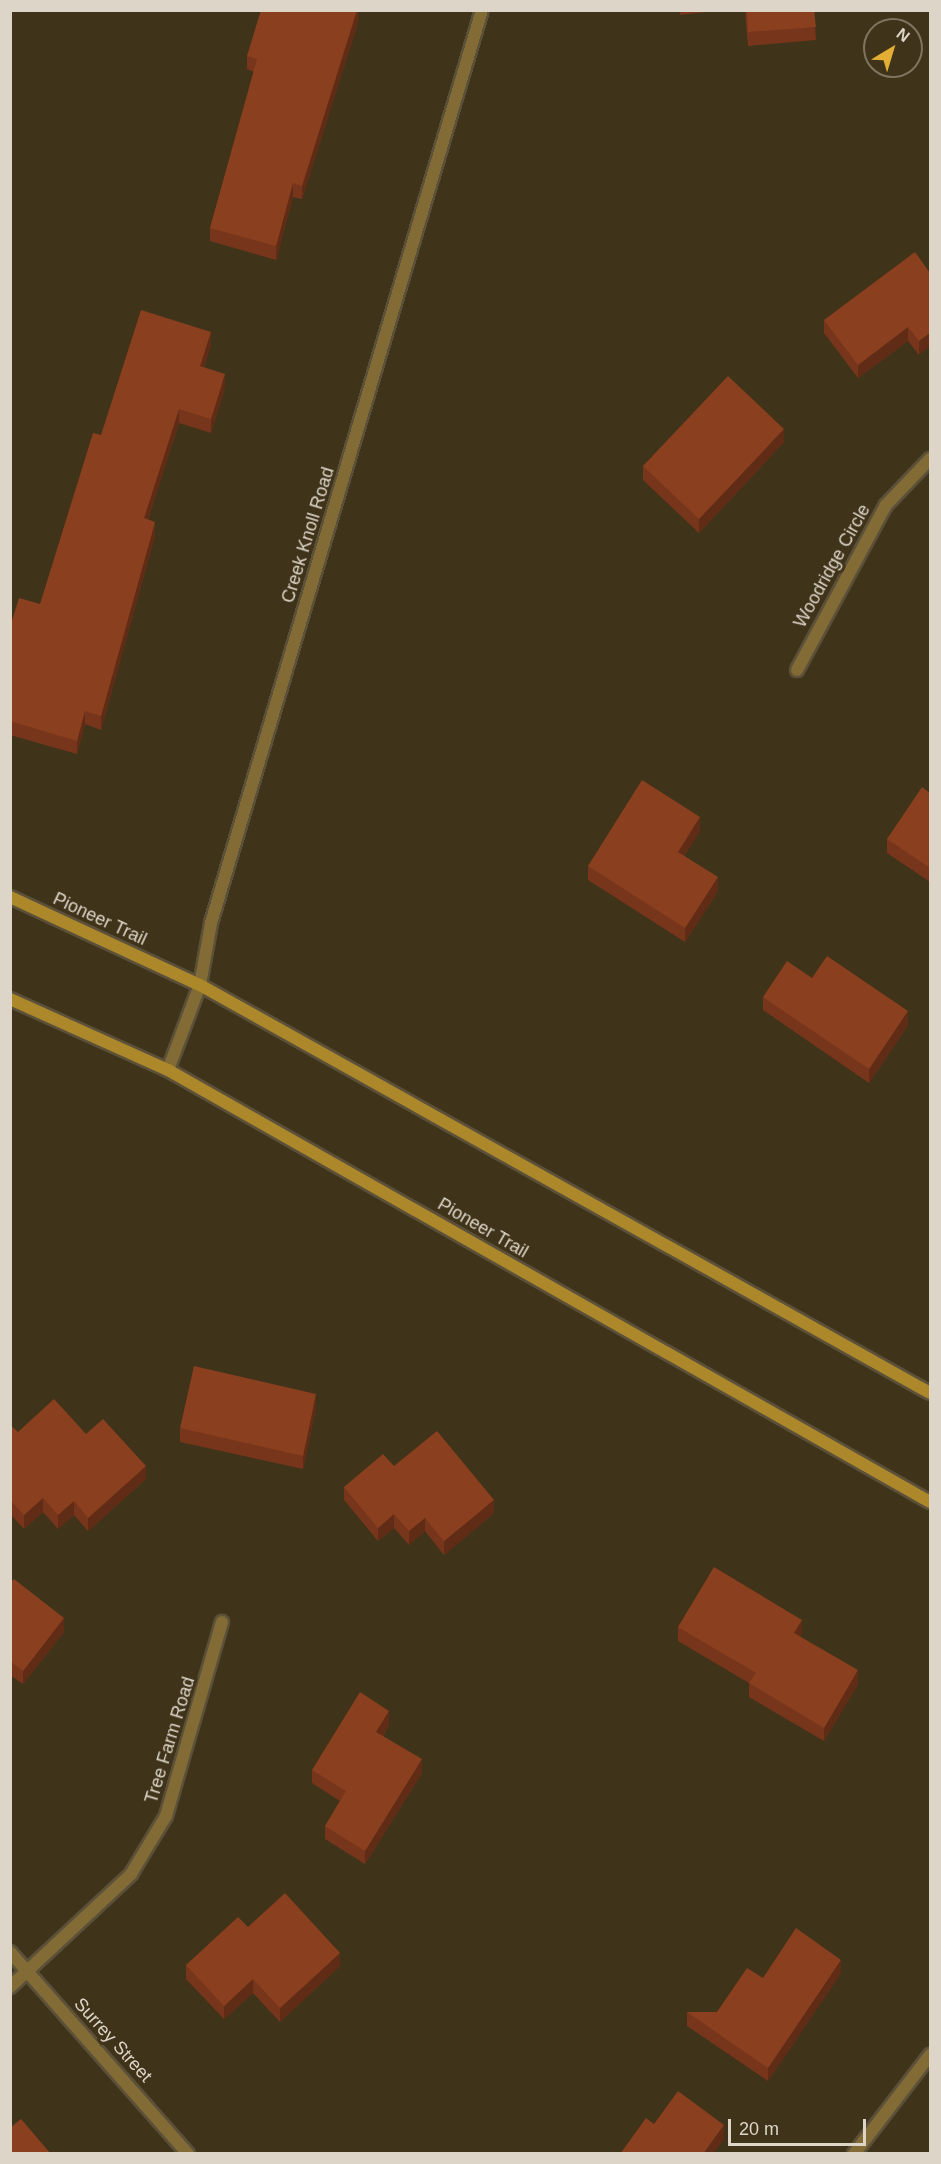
<!DOCTYPE html>
<style>
body{margin:0}
#map{position:relative;width:941px;height:2164px;overflow:hidden;background:#3f331a;font-family:Arial,sans-serif}
div>[style]{position:absolute}
.roads{filter:drop-shadow(2px 0 #5b5039) drop-shadow(-2px 0 #5b5039) drop-shadow(0 2px #5b5039) drop-shadow(0 -2px #5b5039)}
.minor>*{height:12px;margin:-6px;padding:0 6px;transform-origin:6px;border-radius:6px;background:#826b35}
.secondary>*{height:12px;margin:-6px;padding:0 6px;transform-origin:6px;border-radius:6px;background:#ad882a}
.wall>*{inset:0;background:#77361b}
.shaded-wall>*{inset:0;background:#612c16}
.building>*{inset:0;background:#8a3f1f}
span{translate:-50% -50%;white-space:nowrap;text-align:center;line-height:1.15;-webkit-text-stroke:6px #3f331a;paint-order:stroke}
.street-label{font-size:18px;color:#ddd5c7}
.frame{position:absolute;inset:0;border:12px solid #ddd5c7;pointer-events:none}
.north{position:absolute;left:863px;top:18px;width:60px;height:60px;box-sizing:border-box;background:#3f331a;border:2px solid #7e745f;border-radius:50%;rotate:38deg;font-size:16px;font-weight:700;line-height:24px;text-align:center;color:#ddd5c7}
.north::after{content:'';display:block;margin:auto;width:21px;height:27px;background:#e2af34;clip-path:polygon(50% 0,100% 100%,50% 72%,0 100%)}
.scale{position:absolute;left:728px;top:2119px;width:138px;height:27px;box-sizing:border-box;border:3px solid #ddd5c7;border-top:0;padding-left:8px;font-size:18px;line-height:21px;white-space:nowrap;color:#ddd5c7;-webkit-text-stroke:4px #3f331a;paint-order:stroke}
</style>
<div id="map">
<div class="roads">
<div class="minor">
<i style="left:797px;top:670px;width:187px;rotate:-61.7deg"></i>
<i style="left:886px;top:505px;width:64px;rotate:-46.3deg"></i>
<i style="left:168px;top:1070px;width:91px;rotate:-69.4deg"></i>
<i style="left:200px;top:985px;width:63px;rotate:-79.9deg"></i>
<i style="left:211px;top:923px;width:952px;rotate:-73.47deg"></i>
<i style="left:10px;top:1952px;width:269px;rotate:48.6deg"></i>
<i style="left:10px;top:1987px;width:166px;rotate:-43deg"></i>
<i style="left:131px;top:1874px;width:68px;rotate:-58.9deg"></i>
<i style="left:166px;top:1816px;width:202px;rotate:-73.9deg"></i>
<i style="left:854px;top:2154px;width:125px;rotate:-52.5deg"></i>
</div>
<div class="secondary">
<i style="left:10px;top:897px;width:209px;rotate:24.9deg"></i>
<i style="left:200px;top:985px;width:836px;rotate:29.2deg"></i>
<i style="left:10px;top:999px;width:173px;rotate:24.2deg"></i>
<i style="left:168px;top:1070px;width:876px;rotate:29.55deg"></i>
</div>
</div>
<div class="wall">
<i style="clip-path:polygon(358px 10px,358px 23px,302px 199px,293px 197px,276px 260px,210px 241px,210px 228px,254px 72px,247px 69px,247px 56px)"></i>
<i style="clip-path:polygon(680px 10px,723px 10px,680px 15px)"></i>
<i style="clip-path:polygon(745px 10px,814px 10px,816px 40px,748px 46px)"></i>
<i style="clip-path:polygon(930px 273px,919px 355px,908px 341px,858px 378px,824px 333px,824px 320px)"></i>
<i style="clip-path:polygon(211px 345px,204px 367px,225px 388px,211px 433px,179px 423px,148px 520px,155px 536px,101px 730px,85px 724px,77px 754px,10px 735px,10px 627px,40px 604px,101px 435px)"></i>
<i style="clip-path:polygon(784px 442px,699px 533px,643px 480px,643px 466px)"></i>
<i style="clip-path:polygon(930px 793px,930px 882px,887px 853px,887px 839px)"></i>
<i style="clip-path:polygon(700px 831px,684px 856px,718px 891px,685px 942px,588px 880px,588px 866px)"></i>
<i style="clip-path:polygon(812px 978px,908px 1025px,869px 1083px,763px 1010px,763px 997px)"></i>
<i style="clip-path:polygon(316px 1408px,303px 1469px,180px 1442px,180px 1428px)"></i>
<i style="clip-path:polygon(10px 1425px,18px 1432px,86px 1434px,146px 1479px,88px 1531px,74px 1515px,58px 1529px,43px 1512px,24px 1529px,10px 1514px)"></i>
<i style="clip-path:polygon(394px 1466px,494px 1513px,444px 1555px,425px 1531px,409px 1545px,394px 1528px,378px 1541px,344px 1500px,344px 1487px)"></i>
<i style="clip-path:polygon(10px 1583px,64px 1632px,23px 1684px,10px 1675px)"></i>
<i style="clip-path:polygon(678px 1627px,802px 1633px,800px 1637px,858px 1684px,824px 1741px,749px 1697px,749px 1683px,678px 1641px)"></i>
<i style="clip-path:polygon(389px 1725px,383px 1736px,422px 1773px,365px 1864px,325px 1839px,325px 1826px,340px 1801px,312px 1783px,312px 1770px)"></i>
<i style="clip-path:polygon(248px 1927px,340px 1966px,280px 2022px,253px 1993px,224px 2019px,186px 1979px,186px 1965px)"></i>
<i style="clip-path:polygon(841px 1973px,768px 2081px,687px 2026px,687px 2012px,717px 2012px,763px 1978px)"></i>
</div>
<div class="shaded-wall">
<i style="clip-path:polygon(357px 10px,358px 23px,302px 199px,302px 186px)"></i>
<i style="clip-path:polygon(293px 183px,293px 197px,276px 260px,276px 246px)"></i>
<i style="clip-path:polygon(908px 327px,908px 341px,858px 378px,858px 365px)"></i>
<i style="clip-path:polygon(211px 332px,211px 345px,200px 380px,200px 366px)"></i>
<i style="clip-path:polygon(930px 333px,930px 346px,919px 355px,919px 341px)"></i>
<i style="clip-path:polygon(225px 374px,225px 388px,211px 433px,211px 419px)"></i>
<i style="clip-path:polygon(179px 409px,179px 423px,144px 532px,144px 518px)"></i>
<i style="clip-path:polygon(784px 429px,784px 442px,699px 533px,699px 519px)"></i>
<i style="clip-path:polygon(155px 522px,155px 536px,101px 730px,101px 716px)"></i>
<i style="clip-path:polygon(85px 711px,85px 724px,77px 754px,77px 741px)"></i>
<i style="clip-path:polygon(700px 817px,700px 831px,678px 865px,678px 852px)"></i>
<i style="clip-path:polygon(718px 877px,718px 891px,685px 942px,685px 928px)"></i>
<i style="clip-path:polygon(908px 1011px,908px 1025px,869px 1083px,869px 1069px)"></i>
<i style="clip-path:polygon(316px 1394px,316px 1408px,303px 1469px,303px 1456px)"></i>
<i style="clip-path:polygon(146px 1466px,146px 1479px,88px 1531px,88px 1518px)"></i>
<i style="clip-path:polygon(43px 1498px,43px 1512px,24px 1529px,24px 1515px)"></i>
<i style="clip-path:polygon(494px 1500px,494px 1513px,444px 1555px,444px 1541px)"></i>
<i style="clip-path:polygon(74px 1501px,74px 1515px,58px 1529px,58px 1515px)"></i>
<i style="clip-path:polygon(394px 1514px,394px 1528px,378px 1541px,378px 1528px)"></i>
<i style="clip-path:polygon(425px 1518px,425px 1531px,409px 1545px,409px 1531px)"></i>
<i style="clip-path:polygon(64px 1618px,64px 1632px,23px 1684px,23px 1671px)"></i>
<i style="clip-path:polygon(802px 1620px,802px 1633px,794px 1647px,794px 1633px)"></i>
<i style="clip-path:polygon(858px 1670px,858px 1684px,824px 1741px,824px 1728px)"></i>
<i style="clip-path:polygon(389px 1711px,389px 1725px,376px 1746px,376px 1732px)"></i>
<i style="clip-path:polygon(422px 1759px,422px 1773px,365px 1864px,365px 1851px)"></i>
<i style="clip-path:polygon(340px 1953px,340px 1966px,280px 2022px,280px 2008px)"></i>
<i style="clip-path:polygon(841px 1960px,841px 1973px,768px 2081px,768px 2068px)"></i>
<i style="clip-path:polygon(253px 1979px,253px 1993px,224px 2019px,224px 2006px)"></i>
<i style="clip-path:polygon(724px 2125px,724px 2139px,713px 2154px,703px 2154px)"></i>
</div>
<div class="building">
<i style="clip-path:polygon(261px 10px,357px 10px,302px 186px,293px 183px,276px 246px,210px 228px,257px 59px,247px 56px)"></i>
<i style="clip-path:polygon(747px 10px,814px 10px,816px 27px,748px 32px)"></i>
<i style="clip-path:polygon(915px 252px,930px 273px,930px 333px,919px 341px,908px 327px,858px 365px,824px 320px)"></i>
<i style="clip-path:polygon(141px 310px,211px 332px,200px 366px,225px 374px,211px 419px,179px 409px,144px 518px,155px 522px,101px 716px,85px 711px,77px 741px,10px 721px,10px 627px,19px 598px,40px 604px,93px 433px,101px 435px)"></i>
<i style="clip-path:polygon(728px 376px,784px 429px,699px 519px,643px 466px)"></i>
<i style="clip-path:polygon(642px 780px,700px 817px,678px 852px,718px 877px,685px 928px,588px 866px)"></i>
<i style="clip-path:polygon(922px 787px,930px 793px,930px 868px,887px 839px)"></i>
<i style="clip-path:polygon(827px 956px,908px 1011px,869px 1069px,763px 997px,787px 961px,812px 978px)"></i>
<i style="clip-path:polygon(194px 1366px,316px 1394px,303px 1456px,180px 1428px)"></i>
<i style="clip-path:polygon(54px 1399px,86px 1434px,103px 1419px,146px 1466px,88px 1518px,74px 1501px,58px 1515px,43px 1498px,24px 1515px,10px 1500px,10px 1425px,18px 1432px)"></i>
<i style="clip-path:polygon(437px 1431px,494px 1500px,444px 1541px,425px 1518px,409px 1531px,394px 1514px,378px 1528px,344px 1487px,383px 1454px,394px 1466px)"></i>
<i style="clip-path:polygon(714px 1567px,802px 1620px,794px 1633px,858px 1670px,824px 1728px,749px 1683px,756px 1673px,678px 1627px)"></i>
<i style="clip-path:polygon(14px 1579px,64px 1618px,23px 1671px,10px 1661px,10px 1583px)"></i>
<i style="clip-path:polygon(360px 1692px,389px 1711px,376px 1732px,422px 1759px,365px 1851px,325px 1826px,346px 1791px,312px 1770px)"></i>
<i style="clip-path:polygon(285px 1893px,340px 1953px,280px 2008px,253px 1979px,224px 2006px,186px 1965px,238px 1917px,248px 1927px)"></i>
<i style="clip-path:polygon(796px 1928px,841px 1960px,768px 2068px,687px 2012px,717px 2012px,747px 1968px,763px 1978px)"></i>
<i style="clip-path:polygon(678px 2091px,724px 2125px,703px 2154px,620px 2154px,646px 2118px,654px 2124px)"></i>
<i style="clip-path:polygon(21px 2119px,51px 2154px,10px 2154px,10px 2128px)"></i>
</div>
<div class="street-label">
<span style="left:308px;top:535px;rotate:-73deg">Creek Knoll Road</span>
<span style="left:832px;top:566px;rotate:-61deg">Woodridge Circle</span>
<span style="left:100px;top:919px;rotate:25deg">Pioneer Trail</span>
<span style="left:483px;top:1228px;rotate:30deg">Pioneer Trail</span>
<span style="left:170px;top:1740px;rotate:-73deg">Tree Farm Road</span>
<span style="left:113px;top:2040px;rotate:48deg">Surrey Street</span>
</div>
<div class="frame"></div>
<div class="north">N</div>
<div class="scale">20 m</div>
</div>
